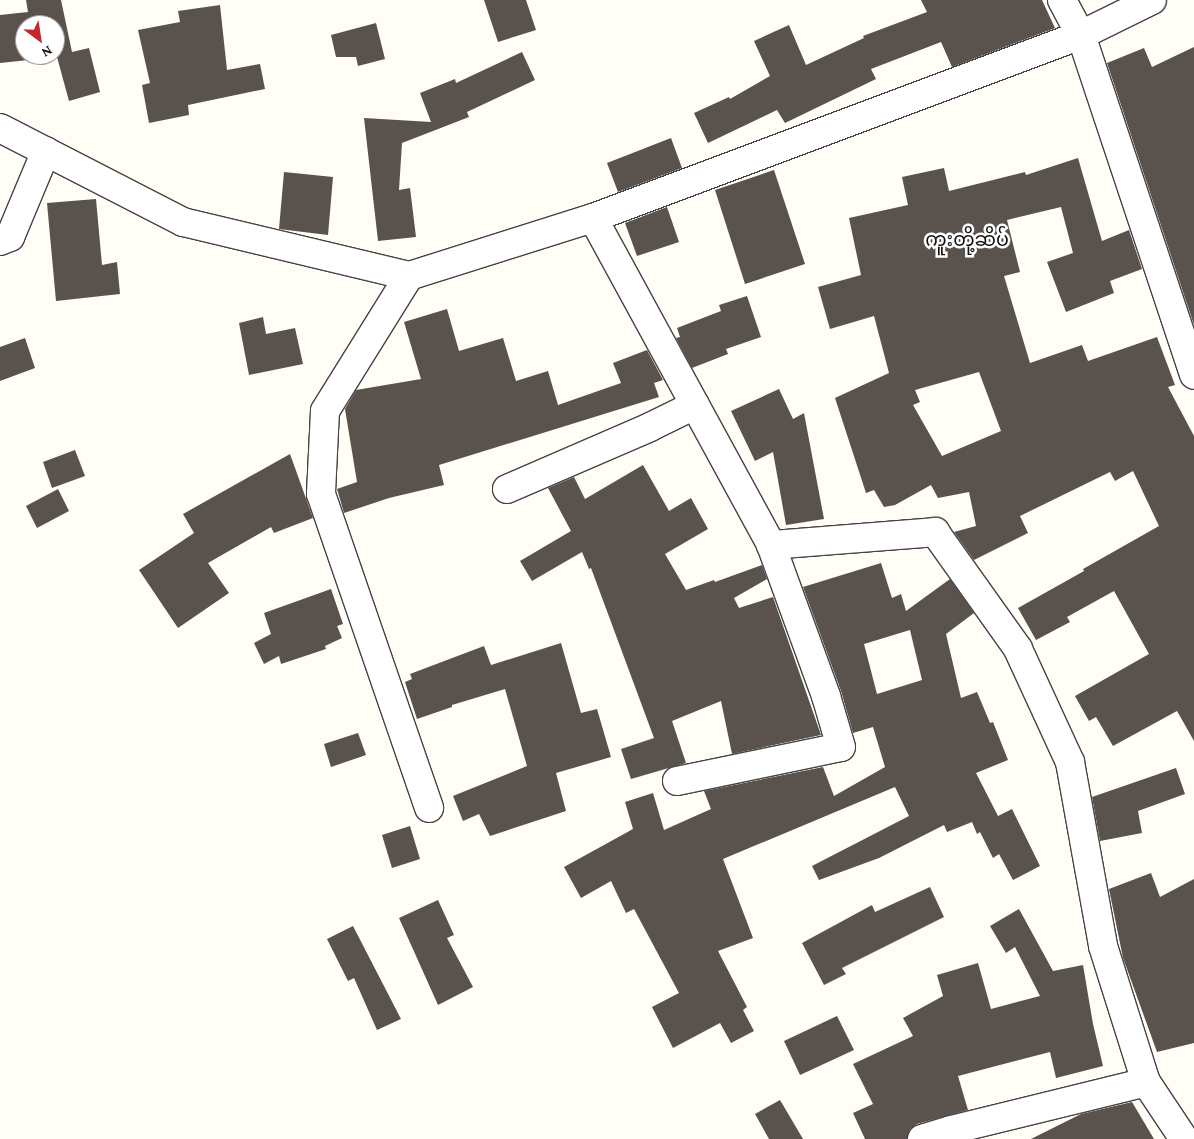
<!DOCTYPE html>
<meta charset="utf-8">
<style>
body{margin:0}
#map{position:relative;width:1194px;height:1139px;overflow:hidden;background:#fffdf5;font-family:"Crimson Pro","Noto Sans Myanmar",serif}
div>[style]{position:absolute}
.building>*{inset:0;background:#5a524d}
.roads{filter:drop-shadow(1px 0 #444) drop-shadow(-1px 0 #444) drop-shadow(0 1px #444) drop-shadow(0 -1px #444)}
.minor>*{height:28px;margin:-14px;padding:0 14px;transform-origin:14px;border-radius:14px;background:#fff}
span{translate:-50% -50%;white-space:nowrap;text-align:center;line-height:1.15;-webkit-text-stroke:5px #fff;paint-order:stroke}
.quarter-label{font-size:19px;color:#111}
.north{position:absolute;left:15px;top:15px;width:50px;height:50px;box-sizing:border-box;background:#fff;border:1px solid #a0a0a0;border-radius:50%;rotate:149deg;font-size:14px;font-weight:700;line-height:20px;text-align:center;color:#111}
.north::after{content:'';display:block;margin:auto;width:18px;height:22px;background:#c4262e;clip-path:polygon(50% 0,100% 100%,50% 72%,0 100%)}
</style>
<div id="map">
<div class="building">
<i style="clip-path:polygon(evenodd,26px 0,61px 0,72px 52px,89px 48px,100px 92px,69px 101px,57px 57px,0 63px,0 15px,28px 12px,26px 0,25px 25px,55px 25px,55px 55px,25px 55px,25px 25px)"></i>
<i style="clip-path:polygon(484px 0,526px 0,536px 30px,498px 42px)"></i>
<i style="clip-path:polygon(921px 0,1042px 0,1055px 28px,952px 67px,941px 42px,871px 69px,876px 79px,785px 123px,777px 110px,708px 143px,694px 113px,729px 97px,730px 99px,770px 76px,754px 41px,789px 25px,806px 65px,864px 38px,863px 36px,927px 12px)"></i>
<i style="clip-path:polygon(220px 5px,227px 70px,260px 64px,265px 89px,188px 105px,189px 115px,149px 123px,142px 85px,150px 83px,138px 30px,180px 22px,178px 11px)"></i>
<i style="clip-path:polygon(376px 23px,385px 59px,358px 66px,356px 57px,336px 57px,331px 35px)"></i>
<i style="clip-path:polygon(1194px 47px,1194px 325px,1107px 63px,1144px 48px,1152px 67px)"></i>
<i style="clip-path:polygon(522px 52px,535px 80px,467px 112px,469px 117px,402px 143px,399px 190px,410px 188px,416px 237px,378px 241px,364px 118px,431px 122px,420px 93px,455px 79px,456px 83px)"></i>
<i style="clip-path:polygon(671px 138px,682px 168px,618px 192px,607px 163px)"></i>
<i style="clip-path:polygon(evenodd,1078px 158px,1102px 241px,1129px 230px,1142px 269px,1110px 281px,1114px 293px,1066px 312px,1047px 262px,1073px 253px,1061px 207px,1007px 220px,1020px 272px,1004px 276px,1030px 363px,1082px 345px,1088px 361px,1157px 337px,1175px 385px,1168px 387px,1194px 436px,1194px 741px,1177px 711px,1113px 746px,1096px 717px,1089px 721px,1075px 696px,1149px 654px,1114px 591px,1067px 617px,1070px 622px,1036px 640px,1018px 608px,1084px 571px,1083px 569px,1159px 526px,1133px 471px,1115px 481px,1110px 472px,1020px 516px,1028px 533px,974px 560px,954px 532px,976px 526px,969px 492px,938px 498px,931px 485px,895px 505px,884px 507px,874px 490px,866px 493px,835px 398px,889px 373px,874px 316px,830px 329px,818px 287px,861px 275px,849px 218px,908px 205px,902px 177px,944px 168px,949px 191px,1025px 172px,1026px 175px,1078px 158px,979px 372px,1001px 431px,942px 456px,913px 405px,920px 402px,915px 390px,979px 372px)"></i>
<i style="clip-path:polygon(774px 170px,805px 264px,745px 284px,715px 190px)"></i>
<i style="clip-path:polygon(284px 172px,333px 177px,328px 235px,279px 229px)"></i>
<i style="clip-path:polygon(96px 199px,102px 265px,117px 262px,120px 294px,56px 301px,47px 203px)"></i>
<i style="clip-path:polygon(667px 207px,679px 242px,637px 256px,625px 223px)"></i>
<i style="clip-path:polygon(747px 296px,761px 337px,726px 349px,728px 354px,692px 368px,676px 338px,680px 337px,677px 328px,721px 311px,719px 305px)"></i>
<i style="clip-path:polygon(447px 309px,459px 351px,503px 338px,516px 381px,548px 371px,558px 405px,621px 383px,613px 363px,647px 350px,663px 380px,654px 383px,659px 397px,439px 465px,444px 485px,389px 498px,344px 513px,337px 489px,357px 482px,345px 409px,356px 390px,421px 379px,404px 322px)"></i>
<i style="clip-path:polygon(263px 317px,266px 334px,295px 328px,303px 364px,249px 375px,239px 323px)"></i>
<i style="clip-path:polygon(25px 338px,35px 368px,0 381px,0 347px)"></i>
<i style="clip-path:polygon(779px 389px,793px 419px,804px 413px,824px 519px,786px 525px,773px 452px,755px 461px,731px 411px)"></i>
<i style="clip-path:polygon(75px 450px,85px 476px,52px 488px,43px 462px)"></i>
<i style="clip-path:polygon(290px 454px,313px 518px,274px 533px,271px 527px,208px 563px,229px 593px,178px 628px,139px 570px,194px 533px,183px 514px)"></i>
<i style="clip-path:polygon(643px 465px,669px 511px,691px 498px,708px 529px,665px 554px,686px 590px,714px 580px,715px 582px,762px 565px,767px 579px,734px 598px,739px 608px,773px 597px,821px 735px,732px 754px,721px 701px,672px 721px,686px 763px,631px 779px,621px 749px,654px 738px,591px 568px,589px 569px,582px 552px,532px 581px,520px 561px,571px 531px,548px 488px,574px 477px,585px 499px)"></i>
<i style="clip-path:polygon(58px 489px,69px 511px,37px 528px,26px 506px)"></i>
<i style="clip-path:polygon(evenodd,881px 563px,892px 598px,901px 594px,906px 611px,950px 579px,974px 613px,946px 634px,961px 698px,977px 692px,990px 723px,993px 722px,1008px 760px,976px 773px,998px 816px,1012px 809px,1040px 866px,1013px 880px,999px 854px,993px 858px,980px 832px,977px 834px,972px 822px,947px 832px,944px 825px,879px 858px,819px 880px,812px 866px,909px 816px,895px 787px,723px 859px,753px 938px,718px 951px,747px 1007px,743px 1010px,754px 1031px,731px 1043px,720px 1023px,673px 1048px,652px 1007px,679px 993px,634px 909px,626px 913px,611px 881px,581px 898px,564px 867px,633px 829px,625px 802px,653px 793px,664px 830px,711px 809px,704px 791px,823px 767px,834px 796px,885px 767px,873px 727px,853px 733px,841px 691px,803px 587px,881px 563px,910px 630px,922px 680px,877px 694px,864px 644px,910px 630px)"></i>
<i style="clip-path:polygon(331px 589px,343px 624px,337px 626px,342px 638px,325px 646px,326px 649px,281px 664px,279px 656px,264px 664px,254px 643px,271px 634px,264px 613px)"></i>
<i style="clip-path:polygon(561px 643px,581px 713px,597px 709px,611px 757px,556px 773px,566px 811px,490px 836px,479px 814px,463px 821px,453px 796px,527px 766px,505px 689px,452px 705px,452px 707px,417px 719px,405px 682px,412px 679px,410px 674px,484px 646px,491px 665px)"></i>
<i style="clip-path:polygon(358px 733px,366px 755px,331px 767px,324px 744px)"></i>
<i style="clip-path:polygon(1176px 768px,1185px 794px,1138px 811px,1142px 833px,1100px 841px,1092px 797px)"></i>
<i style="clip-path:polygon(410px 826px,420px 859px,392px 868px,382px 835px)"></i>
<i style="clip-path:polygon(1151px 873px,1160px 897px,1194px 879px,1194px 1043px,1157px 1052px,1123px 958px,1109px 889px)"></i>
<i style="clip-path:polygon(930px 887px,944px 917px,842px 968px,846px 974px,824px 985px,802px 943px,872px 905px,875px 912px)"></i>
<i style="clip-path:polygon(438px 900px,454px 935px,447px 938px,473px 987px,438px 1005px,399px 918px)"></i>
<i style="clip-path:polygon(1019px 909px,1053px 971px,1083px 965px,1093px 1024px,1103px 1066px,1056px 1078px,1050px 1052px,958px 1076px,968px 1110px,917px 1124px,910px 1129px,907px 1139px,865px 1139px,853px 1113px,873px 1104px,853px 1064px,913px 1036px,903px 1018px,943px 996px,937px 975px,978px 963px,991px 1009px,1040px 996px,1015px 947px,1006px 953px,990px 926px)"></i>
<i style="clip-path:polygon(353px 926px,401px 1019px,377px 1030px,354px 978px,348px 981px,327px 939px)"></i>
<i style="clip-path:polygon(837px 1016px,854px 1050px,800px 1075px,784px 1041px)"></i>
<i style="clip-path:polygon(780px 1100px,803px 1139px,769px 1139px,755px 1114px)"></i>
<i style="clip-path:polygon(1132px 1102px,1154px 1139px,1031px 1139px,1081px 1114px)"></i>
</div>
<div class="roads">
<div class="minor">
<i style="left:1062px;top:0;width:40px;rotate:62deg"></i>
<i style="left:1081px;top:35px;width:358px;rotate:71.6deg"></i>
<i style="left:0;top:128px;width:206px;rotate:27.2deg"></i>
<i style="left:183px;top:222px;width:232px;rotate:13.4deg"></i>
<i style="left:409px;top:276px;width:193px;rotate:-17.5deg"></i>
<i style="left:593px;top:218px;width:521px;rotate:-20.56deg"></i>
<i style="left:1081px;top:35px;width:79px;rotate:-26.2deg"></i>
<i style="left:593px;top:218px;width:372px;rotate:61.4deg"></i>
<i style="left:771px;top:545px;width:165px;rotate:-4.5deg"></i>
<i style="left:935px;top:532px;width:143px;rotate:54.6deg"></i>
<i style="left:1018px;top:649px;width:124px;rotate:65.3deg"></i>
<i style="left:1070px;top:762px;width:187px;rotate:79.8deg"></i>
<i style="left:1103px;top:946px;width:143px;rotate:72.5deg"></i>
<i style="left:1146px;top:1082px;width:69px;rotate:56.3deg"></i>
<i style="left:0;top:241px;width:11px;rotate:-22deg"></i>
<i style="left:10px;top:237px;width:93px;rotate:-67.3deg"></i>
<i style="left:409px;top:276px;width:159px;rotate:121.9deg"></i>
<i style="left:325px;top:411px;width:83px;rotate:92.8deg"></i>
<i style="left:321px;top:494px;width:332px;rotate:71deg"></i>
<i style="left:507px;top:489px;width:156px;rotate:-23.4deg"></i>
<i style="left:650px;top:427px;width:50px;rotate:-26.1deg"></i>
<i style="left:677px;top:781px;width:167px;rotate:-11.7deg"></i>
<i style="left:841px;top:747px;width:53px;rotate:-106.4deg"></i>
<i style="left:826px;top:696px;width:161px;rotate:-110deg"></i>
<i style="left:922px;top:1139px;width:30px;rotate:-17deg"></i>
<i style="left:951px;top:1130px;width:201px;rotate:-13.8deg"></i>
</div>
</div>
<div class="quarter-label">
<span style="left:967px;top:240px">ကူးတို့ဆိပ်</span>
</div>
<div class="north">N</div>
</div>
